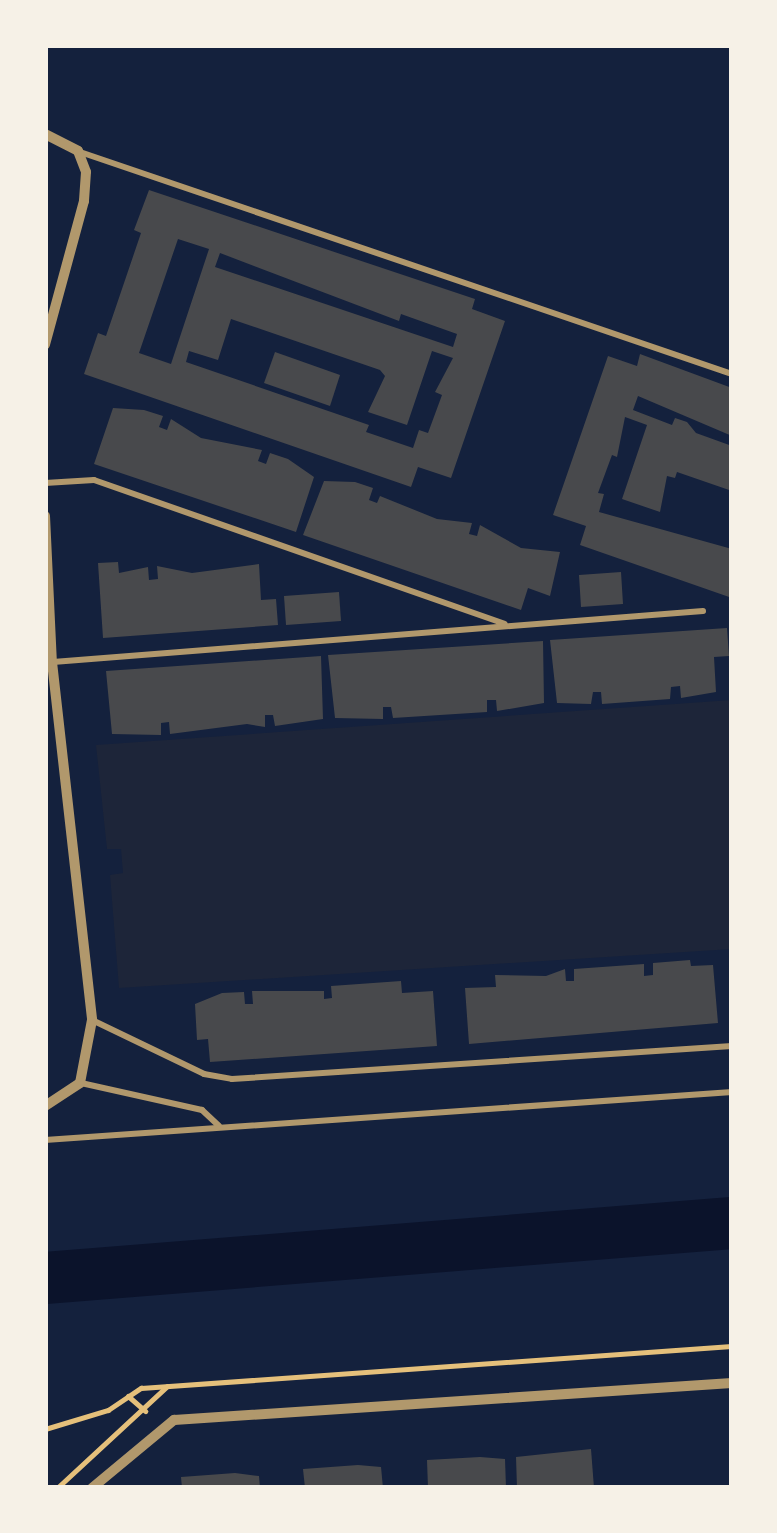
<!DOCTYPE html>
<style>
body{margin:0}
#map{position:relative;width:777px;height:1533px;overflow:hidden;background:#14213d;font-family:"Public Sans",sans-serif}
div>[style]{position:absolute}
.green>*{inset:0;background:#1d2539}
.river>*{height:52px;margin:-26px;padding:0 26px;transform-origin:26px;border-radius:26px;background:#0b132b}
.building>*{inset:0;background:#48494c}
.path>*{height:5px;margin:-2.5px;padding:0 2.5px;transform-origin:2.5px;border-radius:2.5px;background:#e5c07b}
.service>*{height:6px;margin:-3px;padding:0 3px;transform-origin:3px;border-radius:3px;background:#b1986c}
.minor>*{height:10px;margin:-5px;padding:0 5px;transform-origin:5px;border-radius:5px;background:#b1986c}
span{translate:-50% -50%;white-space:nowrap;text-align:center;line-height:1.15;-webkit-text-stroke:8px #f6f1e7;paint-order:stroke}
.frame{position:absolute;inset:0;border:48px solid #f6f1e7;pointer-events:none}
</style>
<div id="map">
<div class="green">
<i style="clip-path:polygon(732px 700px,732px 949px,119px 988px,110px 875px,123px 873px,121px 849px,107px 849px,96px 745px)"></i>
</div>
<div class="river">
<i style="left:45px;top:1278px;width:689px;rotate:-4.58deg"></i>
</div>
<div class="building">
<i style="clip-path:polygon(evenodd,149px 190px,475px 299px,472px 309px,505px 321px,451px 478px,418px 467px,411px 487px,84px 374px,98px 333px,106px 336px,141px 233px,134px 230px,149px 190px,178px 239px,209px 249px,171px 364px,139px 353px,178px 239px,149px 190px,220px 253px,399px 321px,401px 314px,457px 334px,453px 347px,215px 267px,220px 253px,149px 190px,231px 319px,380px 370px,385px 376px,368px 412px,407px 425px,432px 351px,453px 358px,435px 392px,442px 395px,428px 433px,419px 430px,413px 448px,366px 432px,369px 425px,186px 362px,189px 351px,218px 360px,231px 319px)"></i>
<i style="clip-path:polygon(275px 352px,340px 375px,330px 406px,264px 383px)"></i>
<i style="clip-path:polygon(640px 354px,732px 388px,732px 436px,638px 396px,633px 410px,672px 425px,675px 418px,687px 422px,696px 433px,732px 446px,732px 491px,677px 472px,675px 478px,667px 476px,660px 512px,622px 499px,647px 425px,625px 417px,617px 457px,612px 455px,598px 493px,604px 494px,599px 512px,732px 549px,732px 598px,580px 545px,586px 526px,553px 515px,608px 356px,637px 366px)"></i>
<i style="clip-path:polygon(113px 408px,144px 410px,163px 416px,159px 427px,167px 430px,171px 419px,201px 438px,262px 450px,258px 461px,266px 464px,270px 453px,288px 459px,314px 477px,296px 532px,94px 464px)"></i>
<i style="clip-path:polygon(324px 481px,355px 482px,373px 488px,369px 500px,377px 503px,380px 496px,437px 519px,472px 523px,469px 534px,477px 536px,480px 525px,521px 548px,560px 552px,550px 596px,528px 588px,521px 610px,303px 535px)"></i>
<i style="clip-path:polygon(118px 562px,119px 573px,148px 567px,149px 580px,158px 579px,157px 566px,192px 573px,259px 564px,261px 600px,276px 599px,278px 625px,103px 638px,98px 563px)"></i>
<i style="clip-path:polygon(621px 572px,623px 604px,581px 607px,579px 575px)"></i>
<i style="clip-path:polygon(339px 592px,341px 621px,286px 625px,284px 596px)"></i>
<i style="clip-path:polygon(727px 628px,729px 656px,714px 657px,716px 692px,681px 698px,680px 686px,671px 687px,670px 699px,602px 704px,601px 692px,593px 692px,591px 704px,557px 703px,550px 640px)"></i>
<i style="clip-path:polygon(543px 641px,544px 703px,497px 711px,496px 700px,487px 700px,487px 712px,393px 718px,391px 707px,383px 707px,383px 719px,335px 718px,328px 655px)"></i>
<i style="clip-path:polygon(321px 656px,323px 719px,275px 726px,273px 715px,265px 715px,265px 727px,247px 724px,170px 734px,169px 722px,161px 723px,161px 735px,112px 734px,106px 671px)"></i>
<i style="clip-path:polygon(690px 960px,691px 966px,713px 965px,718px 1023px,469px 1044px,465px 988px,496px 987px,495px 975px,546px 976px,565px 969px,566px 981px,574px 981px,574px 969px,644px 964px,644px 976px,653px 975px,653px 963px)"></i>
<i style="clip-path:polygon(401px 981px,402px 993px,433px 991px,437px 1046px,210px 1062px,208px 1039px,197px 1040px,195px 1004px,222px 993px,244px 992px,245px 1004px,253px 1004px,252px 991px,324px 991px,324px 999px,332px 998px,331px 986px)"></i>
<i style="clip-path:polygon(591px 1449px,594px 1488px,517px 1488px,516px 1457px)"></i>
<i style="clip-path:polygon(480px 1457px,505px 1459px,506px 1488px,428px 1488px,427px 1460px)"></i>
<i style="clip-path:polygon(358px 1465px,381px 1467px,383px 1488px,305px 1488px,303px 1469px)"></i>
<i style="clip-path:polygon(235px 1473px,259px 1476px,260px 1488px,182px 1488px,181px 1477px)"></i>
</div>
<div class="path">
<i style="left:128px;top:1396px;width:23px;rotate:41deg"></i>
<i style="left:45px;top:1429px;width:66px;rotate:-16.8deg"></i>
<i style="left:108px;top:1410px;width:40px;rotate:-34deg"></i>
<i style="left:141px;top:1388px;width:592px;rotate:-4.06deg"></i>
<i style="left:57px;top:1488px;width:150px;rotate:-42.8deg"></i>
</div>
<div class="service">
<i style="left:80px;top:152px;width:689px;rotate:18.8deg"></i>
<i style="left:45px;top:483px;width:49px;rotate:-3.5deg"></i>
<i style="left:94px;top:480px;width:435px;rotate:19.3deg"></i>
<i style="left:53px;top:662px;width:652px;rotate:-4.49deg"></i>
<i style="left:92px;top:1020px;width:124px;rotate:25.7deg"></i>
<i style="left:204px;top:1074px;width:28px;rotate:10deg"></i>
<i style="left:232px;top:1079px;width:501px;rotate:-3.78deg"></i>
<i style="left:81px;top:1083px;width:124px;rotate:12.6deg"></i>
<i style="left:202px;top:1110px;width:23px;rotate:43deg"></i>
<i style="left:45px;top:1140px;width:689px;rotate:-4deg"></i>
</div>
<div class="minor">
<i style="left:45px;top:134px;width:37px;rotate:27deg"></i>
<i style="left:78px;top:151px;width:22px;rotate:69deg"></i>
<i style="left:86px;top:172px;width:29px;rotate:94deg"></i>
<i style="left:84px;top:201px;width:149px;rotate:105.2deg"></i>
<i style="left:45px;top:516px;width:146px;rotate:87.3deg"></i>
<i style="left:52px;top:662px;width:360px;rotate:83.6deg"></i>
<i style="left:92px;top:1020px;width:64px;rotate:100.8deg"></i>
<i style="left:80px;top:1083px;width:42px;rotate:146.7deg"></i>
<i style="left:92px;top:1488px;width:107px;rotate:-39.7deg"></i>
<i style="left:174px;top:1420px;width:559px;rotate:-3.79deg"></i>
</div>
<div class="frame"></div>
</div>
